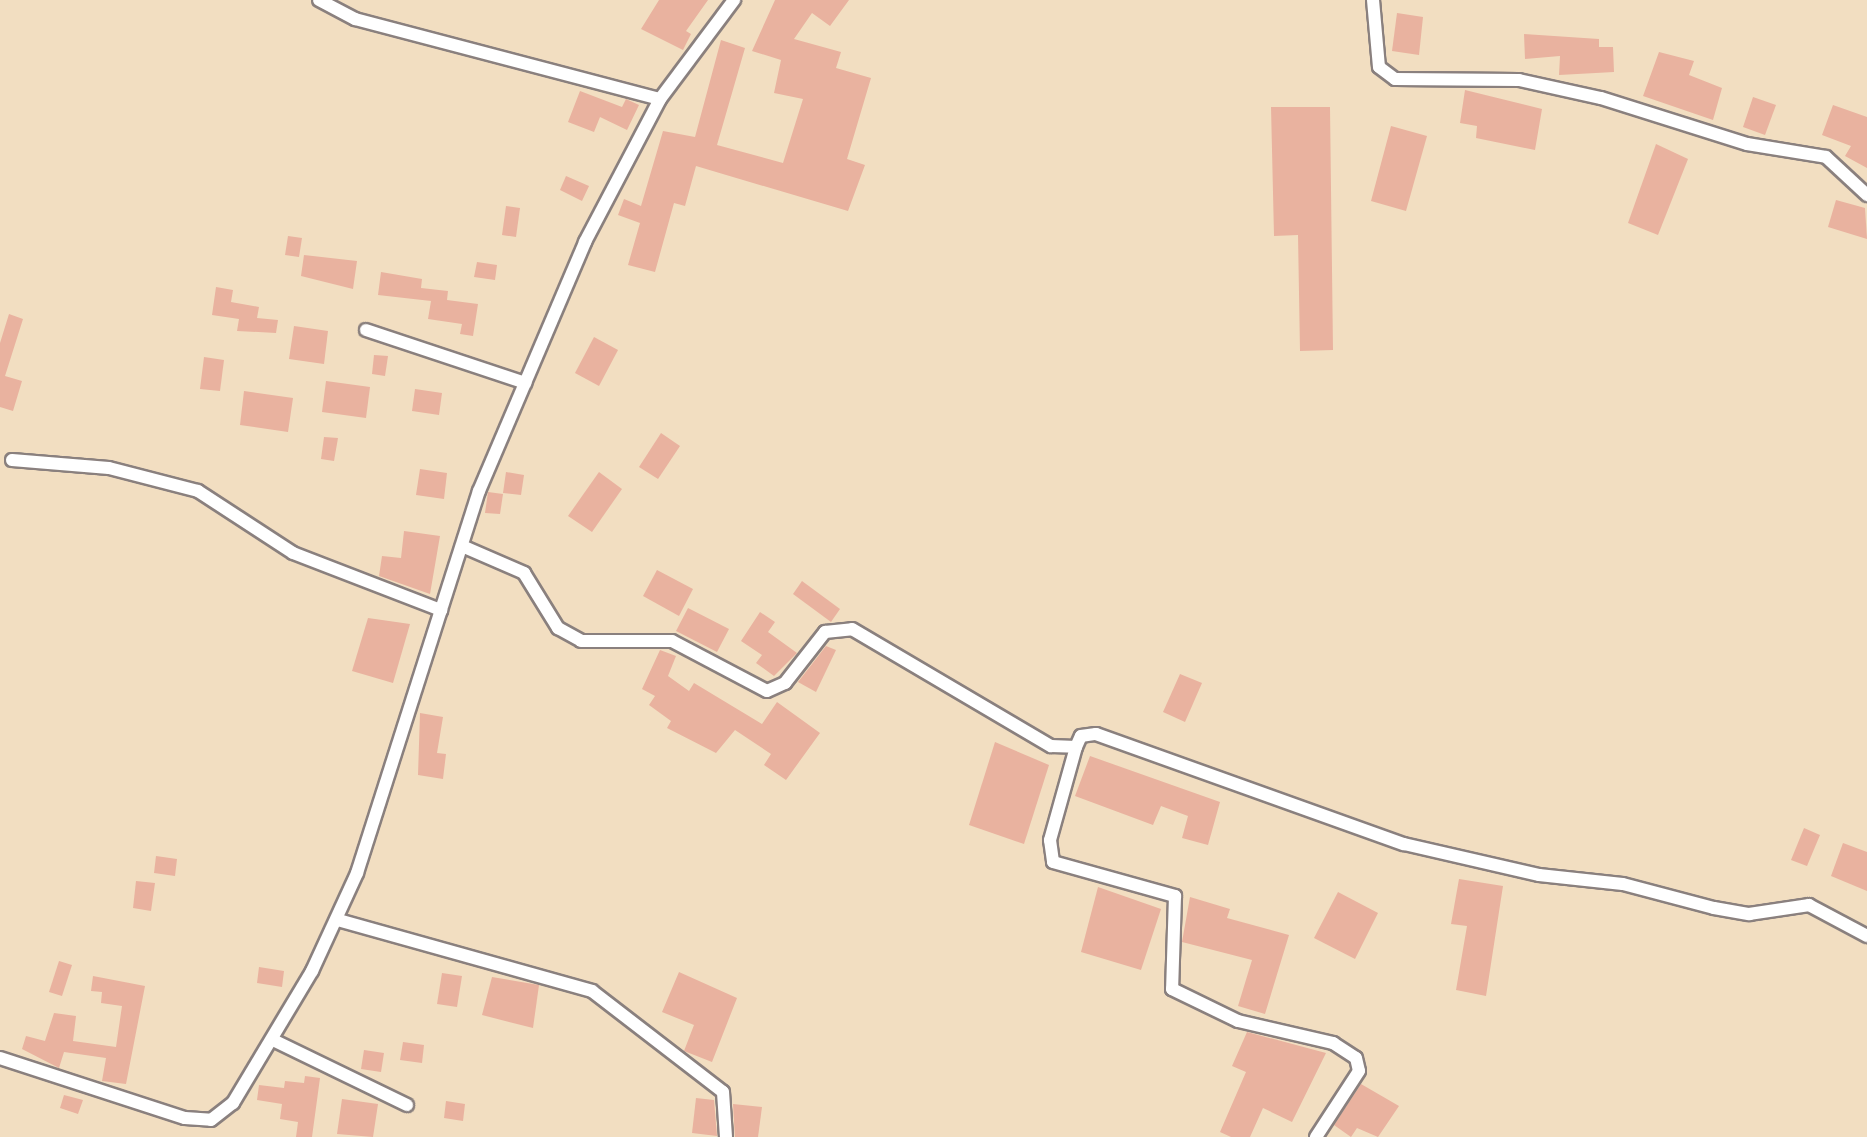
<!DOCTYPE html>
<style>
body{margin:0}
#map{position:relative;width:1867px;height:1137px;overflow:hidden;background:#f2dec1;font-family:"Sorts Mill Goudy",serif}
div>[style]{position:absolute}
.building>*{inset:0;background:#e9b29f}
.roads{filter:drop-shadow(2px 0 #8a807e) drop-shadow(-2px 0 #8a807e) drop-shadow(0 2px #8a807e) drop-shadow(0 -2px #8a807e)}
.minor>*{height:12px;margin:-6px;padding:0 6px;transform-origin:6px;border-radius:6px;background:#fff}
span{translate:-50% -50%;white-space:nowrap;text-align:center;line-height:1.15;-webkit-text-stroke:7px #fbf7ec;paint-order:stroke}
</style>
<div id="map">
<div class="building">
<i style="clip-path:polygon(659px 0,708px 0,686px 31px,691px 34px,683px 50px,641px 29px)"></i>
<i style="clip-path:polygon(775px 0,849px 0,830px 26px,812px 13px,794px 39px,841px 52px,836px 68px,871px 78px,847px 159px,865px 165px,848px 211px,696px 166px,685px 206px,674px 203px,655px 272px,628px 265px,640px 223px,618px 215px,624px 199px,641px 206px,663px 131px,695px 137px,721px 40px,745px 48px,717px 145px,783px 163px,803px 99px,774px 93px,781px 60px,752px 51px)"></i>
<i style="clip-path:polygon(1397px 13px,1423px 17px,1419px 55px,1392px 51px)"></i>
<i style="clip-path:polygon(1524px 34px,1599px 39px,1599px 47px,1613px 47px,1614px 72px,1559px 75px,1560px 56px,1525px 59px)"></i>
<i style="clip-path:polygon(1659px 52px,1694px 61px,1689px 75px,1722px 88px,1713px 120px,1643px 96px)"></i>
<i style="clip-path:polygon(1465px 90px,1542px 109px,1535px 150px,1476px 138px,1477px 126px,1460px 123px)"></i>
<i style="clip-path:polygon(580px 91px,622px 107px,626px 99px,639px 105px,627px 130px,600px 117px,594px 132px,568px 122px)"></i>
<i style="clip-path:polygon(1753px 97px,1776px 105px,1765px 135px,1743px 127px)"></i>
<i style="clip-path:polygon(1833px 105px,1867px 117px,1867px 168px,1845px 156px,1851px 146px,1822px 135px)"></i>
<i style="clip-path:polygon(1271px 107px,1330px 107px,1333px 350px,1300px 351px,1298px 235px,1274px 236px)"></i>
<i style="clip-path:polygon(1391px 126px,1427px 136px,1406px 211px,1371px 201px)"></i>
<i style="clip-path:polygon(1656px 144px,1688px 159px,1658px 235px,1628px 223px)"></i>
<i style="clip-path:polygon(566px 176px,589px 186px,582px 201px,560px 190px)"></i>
<i style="clip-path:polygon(1836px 200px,1865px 208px,1867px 239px,1828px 227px)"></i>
<i style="clip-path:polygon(506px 206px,520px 208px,516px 237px,502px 235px)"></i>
<i style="clip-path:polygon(288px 236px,302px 238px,299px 257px,285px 255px)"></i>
<i style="clip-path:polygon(304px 255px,357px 261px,353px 289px,301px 276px)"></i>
<i style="clip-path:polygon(477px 262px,497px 265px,495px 280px,474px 277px)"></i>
<i style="clip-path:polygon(381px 272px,422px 279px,421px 288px,448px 291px,447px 300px,478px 304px,473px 336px,460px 334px,462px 324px,428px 319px,431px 301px,378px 295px)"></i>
<i style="clip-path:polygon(216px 287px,233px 290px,231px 302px,259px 307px,257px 318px,278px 320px,276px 333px,237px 331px,239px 319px,212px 315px)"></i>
<i style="clip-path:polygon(9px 314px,23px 319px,5px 376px,22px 381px,13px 411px,0 407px,0 343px)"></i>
<i style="clip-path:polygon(294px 326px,328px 331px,324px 364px,289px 359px)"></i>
<i style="clip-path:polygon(594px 337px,618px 350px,599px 386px,575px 373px)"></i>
<i style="clip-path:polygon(374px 355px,388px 356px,385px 376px,372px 374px)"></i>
<i style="clip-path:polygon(204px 357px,224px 360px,220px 391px,200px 389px)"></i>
<i style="clip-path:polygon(326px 381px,370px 387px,366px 418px,322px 412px)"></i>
<i style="clip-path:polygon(415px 389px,442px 393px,439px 415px,412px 411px)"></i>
<i style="clip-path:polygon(244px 391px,293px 398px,288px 432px,240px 425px)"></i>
<i style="clip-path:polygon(661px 433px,680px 446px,658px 479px,639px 467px)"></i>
<i style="clip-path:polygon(324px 437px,338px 438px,334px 461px,321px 459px)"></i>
<i style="clip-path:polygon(420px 469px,447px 473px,444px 499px,416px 495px)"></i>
<i style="clip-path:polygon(506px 472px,524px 475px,521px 495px,503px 493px)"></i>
<i style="clip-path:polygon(599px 472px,622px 489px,592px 532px,568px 516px)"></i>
<i style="clip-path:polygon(488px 492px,503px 494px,500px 514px,485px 513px)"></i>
<i style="clip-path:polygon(404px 531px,440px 536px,430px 594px,379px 576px,382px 556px,401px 558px)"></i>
<i style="clip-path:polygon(657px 570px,693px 589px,679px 616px,643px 596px)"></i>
<i style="clip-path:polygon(802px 581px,840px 609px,831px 622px,793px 594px)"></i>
<i style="clip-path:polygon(688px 608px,729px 629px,717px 652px,676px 631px)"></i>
<i style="clip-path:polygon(760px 612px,775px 622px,768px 632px,797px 653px,774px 676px,756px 663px,762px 655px,741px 641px)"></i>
<i style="clip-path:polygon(368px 618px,410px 624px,393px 683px,352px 671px)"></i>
<i style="clip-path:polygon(826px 646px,836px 650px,816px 692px,798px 682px)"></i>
<i style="clip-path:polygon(660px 650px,676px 656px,668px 676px,689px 691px,694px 683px,762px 724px,777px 702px,820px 733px,786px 780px,764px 765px,771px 754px,735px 730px,716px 753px,667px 728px,671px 721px,649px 705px,655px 696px,642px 689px)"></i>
<i style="clip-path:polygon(1180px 674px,1202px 683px,1185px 722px,1163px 712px)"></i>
<i style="clip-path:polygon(420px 713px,443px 717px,437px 753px,446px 754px,443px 779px,418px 775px)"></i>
<i style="clip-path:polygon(995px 742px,1049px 765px,1024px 844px,969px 825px)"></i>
<i style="clip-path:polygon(1090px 756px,1220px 802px,1208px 845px,1182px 838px,1188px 816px,1161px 806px,1153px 825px,1075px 796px)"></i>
<i style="clip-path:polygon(1804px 828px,1820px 835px,1807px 866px,1791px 860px)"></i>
<i style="clip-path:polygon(1843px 843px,1867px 852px,1867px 891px,1831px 876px)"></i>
<i style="clip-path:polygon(156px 856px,177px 859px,175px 876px,154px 873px)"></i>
<i style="clip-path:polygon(1459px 879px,1503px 886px,1486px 996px,1456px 990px,1467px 926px,1451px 924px)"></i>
<i style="clip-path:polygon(136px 881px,155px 883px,151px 911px,133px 908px)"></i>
<i style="clip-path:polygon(1098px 887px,1161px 909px,1141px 970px,1081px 952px)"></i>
<i style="clip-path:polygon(1338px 892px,1378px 913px,1355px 959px,1314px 938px)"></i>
<i style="clip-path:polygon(1190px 897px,1230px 909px,1227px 918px,1289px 935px,1265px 1014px,1238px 1006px,1252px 960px,1182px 942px)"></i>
<i style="clip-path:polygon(59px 961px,72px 965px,62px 996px,49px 992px)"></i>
<i style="clip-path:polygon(259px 967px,284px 971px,282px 987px,257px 983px)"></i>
<i style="clip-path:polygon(679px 972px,737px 998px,712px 1062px,684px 1051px,694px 1025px,662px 1012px)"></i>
<i style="clip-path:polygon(442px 973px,462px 976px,457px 1007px,437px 1004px)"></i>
<i style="clip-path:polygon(93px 976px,145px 986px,126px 1084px,102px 1081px,106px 1058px,64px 1052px,59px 1068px,22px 1049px,26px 1036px,45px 1041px,54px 1013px,76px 1016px,73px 1041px,116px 1047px,122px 1006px,101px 1003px,102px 992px,91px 991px)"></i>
<i style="clip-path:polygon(492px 977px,539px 985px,533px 1028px,482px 1015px)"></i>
<i style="clip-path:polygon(1247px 1032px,1326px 1053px,1292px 1122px,1263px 1108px,1250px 1137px,1231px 1137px,1220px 1132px,1246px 1072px,1232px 1066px)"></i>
<i style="clip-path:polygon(403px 1042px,424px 1045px,422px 1063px,400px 1060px)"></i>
<i style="clip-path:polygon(364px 1050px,384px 1053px,381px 1072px,361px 1069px)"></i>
<i style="clip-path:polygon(305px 1076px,320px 1078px,312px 1137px,296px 1137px,298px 1122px,280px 1119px,282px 1104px,257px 1100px,259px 1085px,284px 1088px,285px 1081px,304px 1083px)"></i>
<i style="clip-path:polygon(1361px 1084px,1399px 1106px,1378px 1137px,1357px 1128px,1351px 1137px,1334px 1125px)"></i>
<i style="clip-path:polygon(64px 1095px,83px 1100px,78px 1114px,60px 1108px)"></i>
<i style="clip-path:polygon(696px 1098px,714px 1100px,717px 1136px,692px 1133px)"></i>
<i style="clip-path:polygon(342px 1099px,378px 1104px,373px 1137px,337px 1134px)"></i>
<i style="clip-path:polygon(446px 1101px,465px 1104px,463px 1121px,444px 1118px)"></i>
<i style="clip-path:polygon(733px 1104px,762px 1107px,758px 1137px,735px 1137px)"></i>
</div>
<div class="roads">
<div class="minor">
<i style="left:319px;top:0;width:41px;rotate:27.8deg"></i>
<i style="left:355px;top:19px;width:315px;rotate:14.7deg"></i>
<i style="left:1373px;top:0;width:67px;rotate:84.9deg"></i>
<i style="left:1379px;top:67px;width:20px;rotate:37deg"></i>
<i style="left:1395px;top:79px;width:124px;rotate:0.5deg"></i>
<i style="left:1519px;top:80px;width:84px;rotate:12.4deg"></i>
<i style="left:1601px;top:98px;width:153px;rotate:17.5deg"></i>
<i style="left:1747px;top:144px;width:80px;rotate:9.3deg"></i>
<i style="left:1826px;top:157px;width:56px;rotate:42.8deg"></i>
<i style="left:366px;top:330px;width:168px;rotate:18.4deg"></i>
<i style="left:12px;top:460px;width:97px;rotate:4.7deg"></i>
<i style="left:109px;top:468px;width:92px;rotate:14.5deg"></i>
<i style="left:198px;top:491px;width:113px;rotate:33.1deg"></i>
<i style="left:293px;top:553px;width:159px;rotate:21.1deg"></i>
<i style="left:462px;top:546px;width:68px;rotate:23.5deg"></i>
<i style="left:524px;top:573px;width:65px;rotate:58.3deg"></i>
<i style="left:558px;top:628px;width:26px;rotate:29deg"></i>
<i style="left:581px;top:641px;width:91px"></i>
<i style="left:672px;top:641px;width:107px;rotate:27.8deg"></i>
<i style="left:767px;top:691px;width:20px;rotate:-24deg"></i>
<i style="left:785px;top:683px;width:65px;rotate:-51.9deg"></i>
<i style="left:825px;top:632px;width:27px;rotate:-6deg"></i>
<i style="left:852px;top:629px;width:231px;rotate:30.5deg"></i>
<i style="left:1051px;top:746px;width:25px;rotate:2deg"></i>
<i style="left:1076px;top:747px;width:12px;rotate:-66deg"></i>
<i style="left:1081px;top:736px;width:15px;rotate:-8deg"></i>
<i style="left:1096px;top:734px;width:327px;rotate:19.7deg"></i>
<i style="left:1404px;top:844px;width:139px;rotate:12.9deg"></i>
<i style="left:1539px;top:875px;width:84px;rotate:6.1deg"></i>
<i style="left:1623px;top:884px;width:94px;rotate:14.8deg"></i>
<i style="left:1714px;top:908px;width:36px;rotate:10deg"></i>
<i style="left:1749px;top:914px;width:61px;rotate:-8.5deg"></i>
<i style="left:1809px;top:905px;width:66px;rotate:28.1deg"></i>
<i style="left:1076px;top:747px;width:97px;rotate:105.6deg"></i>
<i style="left:1050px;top:840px;width:22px;rotate:82deg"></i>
<i style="left:1053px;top:862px;width:127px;rotate:15.6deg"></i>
<i style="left:1175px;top:896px;width:93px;rotate:91.8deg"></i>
<i style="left:1172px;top:989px;width:73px;rotate:25.9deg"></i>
<i style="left:1238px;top:1021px;width:98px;rotate:13deg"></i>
<i style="left:1333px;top:1043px;width:27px;rotate:33deg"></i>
<i style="left:1356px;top:1058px;width:13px;rotate:77deg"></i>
<i style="left:1359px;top:1071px;width:79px;rotate:123.1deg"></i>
<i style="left:338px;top:920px;width:264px;rotate:15.6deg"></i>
<i style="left:592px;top:991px;width:165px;rotate:37.6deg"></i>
<i style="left:723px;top:1092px;width:45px;rotate:86.2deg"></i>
<i style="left:273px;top:1040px;width:149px;rotate:25.9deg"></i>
<i style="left:0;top:1058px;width:194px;rotate:18deg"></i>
<i style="left:185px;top:1118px;width:26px;rotate:4deg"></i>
<i style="left:211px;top:1120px;width:28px;rotate:-38deg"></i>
<i style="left:233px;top:1103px;width:154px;rotate:-59.1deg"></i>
<i style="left:312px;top:971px;width:108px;rotate:-65.3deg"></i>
<i style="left:357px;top:873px;width:401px;rotate:-72.3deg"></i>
<i style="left:479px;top:491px;width:271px;rotate:-66.9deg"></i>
<i style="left:585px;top:242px;width:161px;rotate:-62.3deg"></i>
<i style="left:660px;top:99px;width:124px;rotate:-53.2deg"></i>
</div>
</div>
</div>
